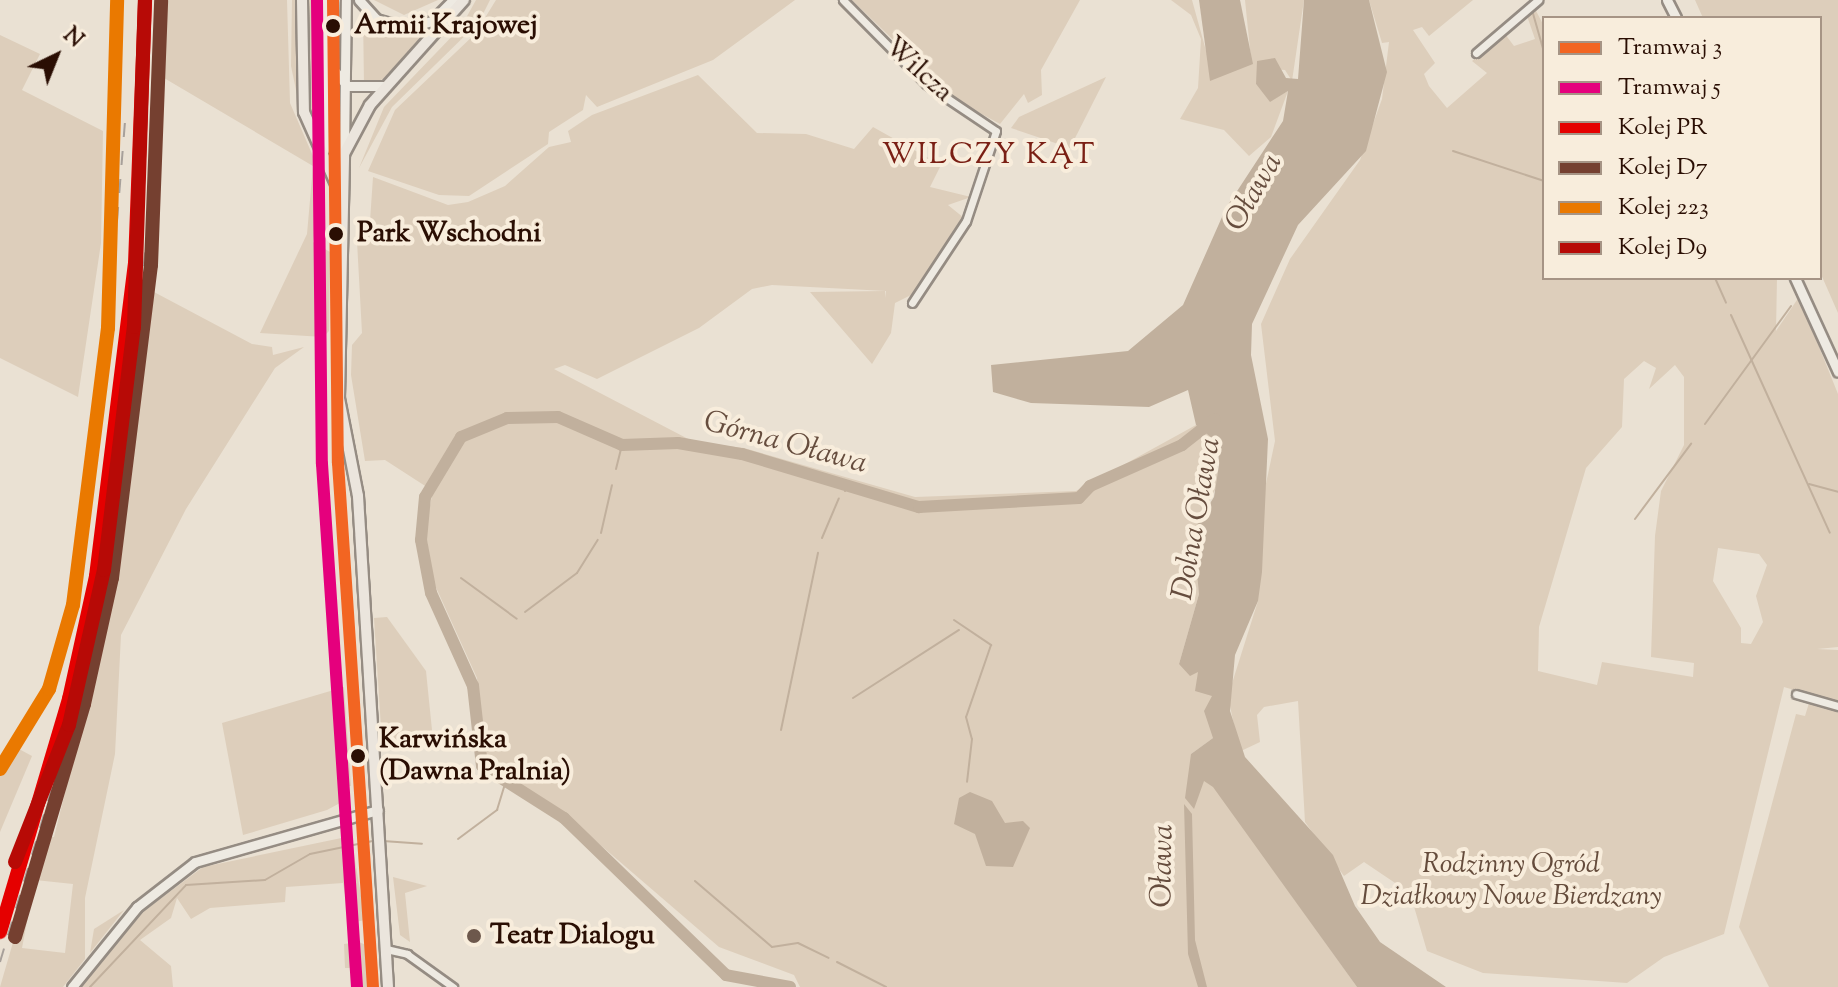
<!DOCTYPE html>
<meta charset="utf-8">
<style>
body{margin:0}
#map{position:relative;width:1838px;height:987px;overflow:hidden;background:#eae1d3;font-family:"Sorts Mill Goudy",serif}
div>[style]{position:absolute}
.green>*{inset:0;background:#ddcebb}
.water>*{inset:0;background:#c1b09d}
.stream>*{height:2px;margin:-1px;padding:0 1px;transform-origin:1px;border-radius:1px;background:#c1b09d}
.river>*{height:12px;margin:-6px;padding:0 6px;transform-origin:6px;border-radius:6px;background:#c1b09d}
.roads{filter:drop-shadow(2px 0 #958c83) drop-shadow(-2px 0 #958c83) drop-shadow(0 2px #958c83) drop-shadow(0 -2px #958c83)}
.street>*{height:7px;margin:-3.5px;padding:0 3.5px;transform-origin:3.5px;border-radius:3.5px;background:#eeeae2}
.secondary>*{height:9px;margin:-4.5px;padding:0 4.5px;transform-origin:4.5px;border-radius:4.5px;background:#eeeae2}
.primary>*{height:10px;margin:-5px;padding:0 5px;transform-origin:5px;border-radius:5px;background:#ebe5dd}
.rail>*{height:2px;margin-top:-1px;transform-origin:0;background:repeating-linear-gradient(90deg,#a7a09a 0 14px,transparent 0 28px)}
.rail-1>*{height:14px;margin:-7px;padding:0 7px;transform-origin:7px;border-radius:7px;background:#e50000}
.rail-2>*{height:14px;margin:-7px;padding:0 7px;transform-origin:7px;border-radius:7px;background:#754030}
.rail-3>*{height:14px;margin:-7px;padding:0 7px;transform-origin:7px;border-radius:7px;background:#ea7900}
.rail-4>*{height:14px;margin:-7px;padding:0 7px;transform-origin:7px;border-radius:7px;background:#b70a06}
.tram-1>*{height:12px;margin:-6px;padding:0 6px;transform-origin:6px;border-radius:6px;background:#f26522}
.tram-2>*{height:12px;margin:-6px;padding:0 6px;transform-origin:6px;border-radius:6px;background:#e5007d}
.dots>*{width:22px;height:22px;translate:-50% -50%;box-sizing:border-box;border:4px solid #f8eddc;border-radius:50%}
span{translate:-50% -50%;white-space:nowrap;text-align:center;line-height:1.15;-webkit-text-stroke:8px #f8eddc;paint-order:stroke}
.stop-label{font-size:28px;color:#2a0e03;font-weight:700}
.left{translate:0 -50%;text-align:left}
.street-label{font-size:28px;color:#2a0e03}
.park-label{font-size:28px;color:#654c3c;font-style:italic}
.poi-label{font-size:28px;color:#2a0e03;font-weight:700}
.neighbourhood-label{font-size:30px;color:#7a1f14;letter-spacing:2px}
.water-label{font-size:30px;color:#664d3e;font-style:italic}
.legend{position:absolute;left:1542px;top:16px;width:280px;height:264px;box-sizing:border-box;background:#f8eddc;border:2px solid #a69485;margin:0;padding:10px 14px;list-style:none;font-size:24px;color:#2a0e03}
.legend li{display:flex;align-items:center;gap:16px;height:40px}
.legend b{width:40px;border:2px solid #a69485}
.north{position:absolute;left:16px;top:16px;width:80px;height:80px;-webkit-text-stroke:6px #f8eddc;paint-order:stroke;rotate:43deg;font-size:22px;font-weight:700;line-height:32px;text-align:center;color:#2a0e03}
.north::after{content:'';display:block;margin:auto;width:28px;height:36px;background:#2a0e03;clip-path:polygon(50% 0,100% 100%,50% 72%,0 100%)}
</style>
<div id="map">
<div class="green">
<i style="clip-path:polygon(166px 0,287px 0,290px 103px,322px 177px,313px 242px,330px 252px,329px 331px,323px 337px,260px 333px,307px 234px,313px 166px,164px 78px)"></i>
<i style="clip-path:polygon(292px 0,299px 0,304px 128px,291px 66px)"></i>
<i style="clip-path:polygon(307px 0,313px 0,312px 48px,319px 50px,318px 140px,309px 118px)"></i>
<i style="clip-path:polygon(374px 0,438px 0,404px 15px)"></i>
<i style="clip-path:polygon(476px 0,490px 0,479px 22px,392px 107px,359px 168px,384px 107px,461px 27px)"></i>
<i style="clip-path:polygon(496px 0,795px 0,713px 60px,597px 107px,586px 95px,583px 110px,549px 132px,548px 144px,469px 196px,439px 195px,368px 171px,395px 110px,475px 34px)"></i>
<i style="clip-path:polygon(852px 0,1080px 0,1041px 70px,1042px 95px,1028px 103px,1024px 94px,1000px 124px,945px 94px,918px 67px,919px 56px,913px 59px)"></i>
<i style="clip-path:polygon(1171px 0,1192px 0,1208px 58px,1228px 73px,1251px 59px,1245px 0,1304px 0,1292px 81px,1285px 70px,1259px 68px,1256px 84px,1270px 101px,1288px 91px,1271px 137px,1249px 156px,1224px 130px,1180px 119px,1198px 88px,1201px 39px,1191px 15px)"></i>
<i style="clip-path:polygon(evenodd,1369px 0,1473px 0,1429px 36px,1422px 27px,1413px 30px,1435px 63px,1424px 74px,1429px 86px,1447px 108px,1487px 73px,1472px 61px,1505px 34px,1514px 46px,1535px 39px,1527px 16px,1535px 9px,1544px 26px,1544px 278px,1777px 278px,1776px 331px,1799px 297px,1838px 394px,1838px 647px,1817px 649px,1838px 650px,1838px 703px,1784px 687px,1724px 934px,1664px 957px,1627px 983px,1483px 973px,1427px 951px,1410px 893px,1364px 862px,1344px 876px,1305px 822px,1298px 701px,1264px 707px,1257px 715px,1260px 742px,1241px 751px,1236px 735px,1228px 696px,1258px 601px,1261px 507px,1275px 441px,1261px 324px,1290px 259px,1360px 160px,1382px 99px,1389px 42px,1382px 43px,1369px 0,1644px 361px,1656px 368px,1649px 389px,1675px 365px,1684px 377px,1684px 445px,1661px 491px,1655px 536px,1651px 657px,1694px 663px,1693px 677px,1602px 662px,1597px 685px,1538px 671px,1539px 627px,1586px 468px,1622px 427px,1624px 379px,1644px 361px,1369px 0,1718px 548px,1759px 554px,1767px 565px,1756px 596px,1763px 622px,1751px 644px,1741px 643px,1741px 628px,1713px 581px,1718px 548px)"></i>
<i style="clip-path:polygon(1695px 0,1838px 0,1838px 313px,1820px 272px,1820px 18px,1703px 18px)"></i>
<i style="clip-path:polygon(363px 13px,400px 32px,437px 23px,389px 77px,364px 86px)"></i>
<i style="clip-path:polygon(0 35px,40px 54px,22px 90px,103px 131px,101px 243px,78px 397px,0 358px)"></i>
<i style="clip-path:polygon(698px 75px,757px 133px,806px 134px,854px 149px,873px 127px,941px 165px,930px 187px,971px 197px,948px 205px,964px 218px,917px 292px,895px 303px,891px 333px,872px 364px,810px 292px,885px 291px,886px 298px,886px 291px,772px 285px,752px 289px,699px 328px,597px 379px,565px 365px,554px 369px,694px 442px,744px 448px,915px 497px,1076px 491px,1196px 425px,1214px 436px,1219px 483px,1198px 521px,1199px 594px,1179px 664px,1198px 671px,1199px 685px,1212px 695px,1213px 738px,1191px 754px,1357px 987px,800px 987px,794px 975px,719px 947px,576px 824px,494px 772px,484px 758px,477px 678px,434px 583px,425px 529px,433px 491px,385px 460px,365px 461px,351px 375px,352px 345px,362px 333px,356px 223px,370px 221px,373px 177px,448px 205px,468px 202px,505px 186px,549px 147px,571px 142px,568px 131px,592px 115px)"></i>
<i style="clip-path:polygon(1106px 77px,1070px 148px,1011px 128px,1019px 117px)"></i>
<i style="clip-path:polygon(evenodd,154px 292px,252px 344px,272px 347px,273px 355px,304px 347px,275px 368px,186px 509px,121px 635px,115px 754px,85px 898px,85px 959px,63px 987px,0 987px,44px 836px,54px 837px,102px 644px,154px 292px,35px 880px,73px 884px,65px 953px,22px 948px,35px 880px)"></i>
<i style="clip-path:polygon(387px 617px,426px 671px,433px 740px,382px 743px,374px 618px)"></i>
<i style="clip-path:polygon(344px 687px,351px 786px,341px 787px,340px 803px,327px 810px,243px 835px,222px 723px)"></i>
<i style="clip-path:polygon(1809px 703px,1838px 712px,1838px 987px,1769px 987px,1739px 927px,1796px 714px,1805px 716px)"></i>
<i style="clip-path:polygon(19px 749px,32px 756px,0 832px,0 774px)"></i>
<i style="clip-path:polygon(351px 836px,365px 920px,350px 923px,343px 883px,286px 887px,285px 902px,210px 908px,191px 919px,177px 898px,171px 918px,140px 940px,171px 966px,173px 987px,80px 987px,144px 911px,203px 867px)"></i>
<i style="clip-path:polygon(393px 877px,427px 886px,405px 893px,410px 942px,400px 935px)"></i>
<i style="clip-path:polygon(124px 910px,90px 953px,94px 929px)"></i>
<i style="clip-path:polygon(359px 942px,368px 946px,372px 987px,355px 987px,353px 968px,345px 968px,344px 944px)"></i>
</div>
<div class="water">
<i style="clip-path:polygon(1199px 0,1240px 0,1253px 64px,1210px 81px)"></i>
<i style="clip-path:polygon(1304px 0,1369px 0,1387px 72px,1366px 151px,1298px 225px,1252px 324px,1251px 355px,1268px 439px,1262px 572px,1258px 601px,1235px 655px,1230px 711px,1245px 757px,1333px 855px,1355px 906px,1380px 942px,1446px 987px,1357px 987px,1213px 787px,1204px 781px,1194px 809px,1185px 798px,1191px 754px,1213px 738px,1204px 711px,1212px 696px,1195px 691px,1198px 672px,1190px 676px,1179px 664px,1199px 594px,1193px 531px,1214px 497px,1219px 465px,1218px 443px,1196px 425px,1188px 390px,1149px 407px,1031px 403px,993px 392px,991px 365px,1128px 351px,1183px 305px,1226px 208px,1283px 121px,1288px 91px,1270px 102px,1256px 84px,1257px 61px,1275px 58px,1286px 78px,1298px 79px)"></i>
<i style="clip-path:polygon(970px 792px,992px 801px,1005px 823px,1023px 821px,1030px 828px,1013px 867px,986px 866px,975px 834px,954px 824px,959px 798px)"></i>
<i style="clip-path:polygon(1184px 804px,1192px 814px,1195px 940px,1207px 987px,1198px 987px,1188px 954px)"></i>
</div>
<div class="stream">
<i style="left:1530px;top:0;width:1px;rotate:90deg"></i>
<i style="left:1532px;top:10px;width:44px;rotate:74.1deg"></i>
<i style="left:1453px;top:151px;width:96px;rotate:18.2deg"></i>
<i style="left:1715px;top:278px;width:27px;rotate:66deg"></i>
<i style="left:1731px;top:315px;width:239px;rotate:65.6deg"></i>
<i style="left:1705px;top:424px;width:146px;rotate:-53.9deg"></i>
<i style="left:616px;top:469px;width:25px;rotate:-76deg"></i>
<i style="left:1809px;top:484px;width:30px;rotate:15deg"></i>
<i style="left:845px;top:491px;width:7px;rotate:-63deg"></i>
<i style="left:1635px;top:519px;width:94px;rotate:-53.3deg"></i>
<i style="left:601px;top:533px;width:49px;rotate:-77.1deg"></i>
<i style="left:822px;top:538px;width:43px;rotate:-67deg"></i>
<i style="left:461px;top:578px;width:69px;rotate:36.2deg"></i>
<i style="left:525px;top:612px;width:65px;rotate:-36.9deg"></i>
<i style="left:577px;top:573px;width:39px;rotate:-58deg"></i>
<i style="left:954px;top:620px;width:45px;rotate:34deg"></i>
<i style="left:991px;top:645px;width:76px;rotate:109.1deg"></i>
<i style="left:966px;top:717px;width:23px;rotate:75deg"></i>
<i style="left:972px;top:739px;width:43px;rotate:96.6deg"></i>
<i style="left:853px;top:698px;width:126px;rotate:-32.7deg"></i>
<i style="left:781px;top:730px;width:181px;rotate:-78.2deg"></i>
<i style="left:458px;top:839px;width:49px;rotate:-36.6deg"></i>
<i style="left:497px;top:810px;width:28px;rotate:-73deg"></i>
<i style="left:383px;top:841px;width:39px;rotate:4deg"></i>
<i style="left:695px;top:881px;width:101px;rotate:40.6deg"></i>
<i style="left:772px;top:947px;width:26px;rotate:-9deg"></i>
<i style="left:798px;top:943px;width:34px;rotate:26deg"></i>
<i style="left:837px;top:962px;width:55px;rotate:27deg"></i>
<i style="left:90px;top:987px;width:140px;rotate:-46.7deg"></i>
<i style="left:186px;top:885px;width:79px;rotate:-3.6deg"></i>
<i style="left:265px;top:880px;width:52px;rotate:-30deg"></i>
<i style="left:310px;top:854px;width:64px;rotate:-11.7deg"></i>
</div>
<div class="river">
<i style="left:790px;top:987px;width:65px;rotate:-169.4deg"></i>
<i style="left:726px;top:975px;width:226px;rotate:-135.9deg"></i>
<i style="left:564px;top:818px;width:97px;rotate:-147.6deg"></i>
<i style="left:482px;top:766px;width:81px;rotate:-96.4deg"></i>
<i style="left:473px;top:686px;width:102px;rotate:-114.3deg"></i>
<i style="left:431px;top:593px;width:54px;rotate:-100.7deg"></i>
<i style="left:421px;top:540px;width:43px;rotate:-84.7deg"></i>
<i style="left:425px;top:497px;width:70px;rotate:-59deg"></i>
<i style="left:461px;top:437px;width:50px;rotate:-22.4deg"></i>
<i style="left:507px;top:418px;width:51px;rotate:-1.1deg"></i>
<i style="left:558px;top:417px;width:70px;rotate:23.6deg"></i>
<i style="left:622px;top:445px;width:56px;rotate:-2deg"></i>
<i style="left:678px;top:443px;width:65px;rotate:9.8deg"></i>
<i style="left:742px;top:454px;width:185px;rotate:16.7deg"></i>
<i style="left:919px;top:507px;width:160px;rotate:-3.2deg"></i>
<i style="left:1079px;top:498px;width:16px;rotate:-47deg"></i>
<i style="left:1090px;top:486px;width:101px;rotate:-24deg"></i>
<i style="left:1182px;top:445px;width:42px;rotate:-38.2deg"></i>
</div>
<div class="roads">
<div class="street">
<i style="left:843px;top:0;width:118px;rotate:45.3deg"></i>
<i style="left:926px;top:84px;width:84px;rotate:33.9deg"></i>
<i style="left:996px;top:131px;width:95px;rotate:108.4deg"></i>
<i style="left:966px;top:221px;width:98px;rotate:123.4deg"></i>
<i style="left:1476px;top:53px;width:82px;rotate:-40.5deg"></i>
<i style="left:1796px;top:694px;width:44px;rotate:15.9deg"></i>
<i style="left:386px;top:949px;width:22px;rotate:13deg"></i>
<i style="left:407px;top:954px;width:57px;rotate:35.7deg"></i>
</div>
<div class="secondary">
<i style="left:323px;top:0;width:150px;rotate:89.6deg"></i>
<i style="left:359px;top:0;width:25px;rotate:48deg"></i>
<i style="left:376px;top:19px;width:32px;rotate:16deg"></i>
<i style="left:407px;top:28px;width:26px;rotate:-16deg"></i>
<i style="left:432px;top:21px;width:30px;rotate:-45deg"></i>
<i style="left:1667px;top:0;width:20px;rotate:63deg"></i>
<i style="left:323px;top:57px;width:38px;rotate:50deg"></i>
<i style="left:347px;top:86px;width:39px"></i>
<i style="left:344px;top:154px;width:154px;rotate:-89.3deg"></i>
<i style="left:1795px;top:278px;width:103px;rotate:65.4deg"></i>
<i style="left:72px;top:987px;width:103px;rotate:-50.9deg"></i>
<i style="left:137px;top:907px;width:73px;rotate:-37.8deg"></i>
<i style="left:195px;top:862px;width:190px;rotate:-15.9deg"></i>
</div>
<div class="primary">
<i style="left:302px;top:0;width:112px;rotate:89deg"></i>
<i style="left:304px;top:112px;width:89px;rotate:66deg"></i>
<i style="left:388px;top:987px;width:492px;rotate:-93.5deg"></i>
<i style="left:358px;top:496px;width:100px;rotate:-101deg"></i>
<i style="left:339px;top:398px;width:244px;rotate:-88.8deg"></i>
<i style="left:344px;top:154px;width:55px;rotate:-62deg"></i>
<i style="left:370px;top:105px;width:141px;rotate:-48.2deg"></i>
</div>
</div>
<div class="rail">
<i style="left:117px;top:221px;width:112px;rotate:-85.4deg"></i>
<i style="left:0;top:962px;width:269px;rotate:-73.4deg"></i>
<i style="left:77px;top:704px;width:135px;rotate:-77.6deg"></i>
<i style="left:106px;top:572px;width:337px;rotate:-83deg"></i>
<i style="left:147px;top:237px;width:237px;rotate:-87.6deg"></i>
</div>
<div class="rail-1">
<i style="left:0;top:932px;width:243px;rotate:-73.5deg"></i>
<i style="left:69px;top:699px;width:126px;rotate:-77.6deg"></i>
<i style="left:96px;top:576px;width:315px;rotate:-82.9deg"></i>
<i style="left:135px;top:263px;width:263px;rotate:-87.8deg"></i>
</div>
<div class="rail-2">
<i style="left:15px;top:937px;width:243px;rotate:-73.5deg"></i>
<i style="left:84px;top:704px;width:129px;rotate:-77.5deg"></i>
<i style="left:112px;top:578px;width:315px;rotate:-82.9deg"></i>
<i style="left:151px;top:265px;width:264px;rotate:-87.8deg"></i>
</div>
<div class="rail-3">
<i style="left:0;top:769px;width:94px;rotate:-58.5deg"></i>
<i style="left:49px;top:689px;width:87px;rotate:-74.1deg"></i>
<i style="left:73px;top:605px;width:279px;rotate:-82.8deg"></i>
<i style="left:108px;top:328px;width:328px;rotate:-88.4deg"></i>
</div>
<div class="rail-4">
<i style="left:15px;top:862px;width:147px;rotate:-68.5deg"></i>
<i style="left:69px;top:725px;width:159px;rotate:-77.3deg"></i>
<i style="left:104px;top:570px;width:245px;rotate:-83deg"></i>
<i style="left:134px;top:327px;width:326px;rotate:-88.1deg"></i>
</div>
<div class="tram-1">
<i style="left:333px;top:0;width:463px;rotate:89.4deg"></i>
<i style="left:338px;top:463px;width:525px;rotate:86.18deg"></i>
</div>
<div class="tram-2">
<i style="left:317px;top:0;width:464px;rotate:89.4deg"></i>
<i style="left:322px;top:464px;width:524px;rotate:86.17deg"></i>
</div>
<div class="dots">
<i style="left:333px;top:26px;background:#2a0e03"></i>
<i style="left:336px;top:234px;background:#2a0e03"></i>
<i style="left:358px;top:756px;background:#2a0e03"></i>
<i style="left:474px;top:936px;background:#6d584c"></i>
</div>
<div class="stop-label">
<span class="left" style="left:354px;top:26px">Armii Krajowej</span>
<span class="left" style="left:357px;top:234px">Park Wschodni</span>
<span class="left" style="left:379px;top:756px">Karwińska<br>(Dawna Pralnia)</span>
</div>
<div class="street-label">
<span style="left:918px;top:70px;rotate:42deg">Wilcza</span>
</div>
<div class="park-label">
<span style="left:1511px;top:881px">Rodzinny Ogród<br>Działkowy Nowe Bierdzany</span>
</div>
<div class="poi-label">
<span class="left" style="left:490px;top:936px">Teatr Dialogu</span>
</div>
<div class="neighbourhood-label">
<span style="left:989px;top:156px">WILCZY KĄT</span>
</div>
<div class="water-label">
<span style="left:1255px;top:193px;rotate:-60deg">Oława</span>
<span style="left:785px;top:444px;rotate:15deg">Górna Oława</span>
<span style="left:1198px;top:519px;rotate:-80deg">Dolna Oława</span>
<span style="left:1164px;top:866px;rotate:-89deg">Oława</span>
</div>
<ul class="legend">
<li><b style="height:10px;background:#f26522"></b>Tramwaj 3</li>
<li><b style="height:10px;background:#e5007d"></b>Tramwaj 5</li>
<li><b style="height:10px;background:#e50000"></b>Kolej PR</li>
<li><b style="height:10px;background:#754030"></b>Kolej D7</li>
<li><b style="height:10px;background:#ea7900"></b>Kolej 223</li>
<li><b style="height:10px;background:#b70a06"></b>Kolej D9</li>
</ul>
<div class="north">N</div>
</div>
